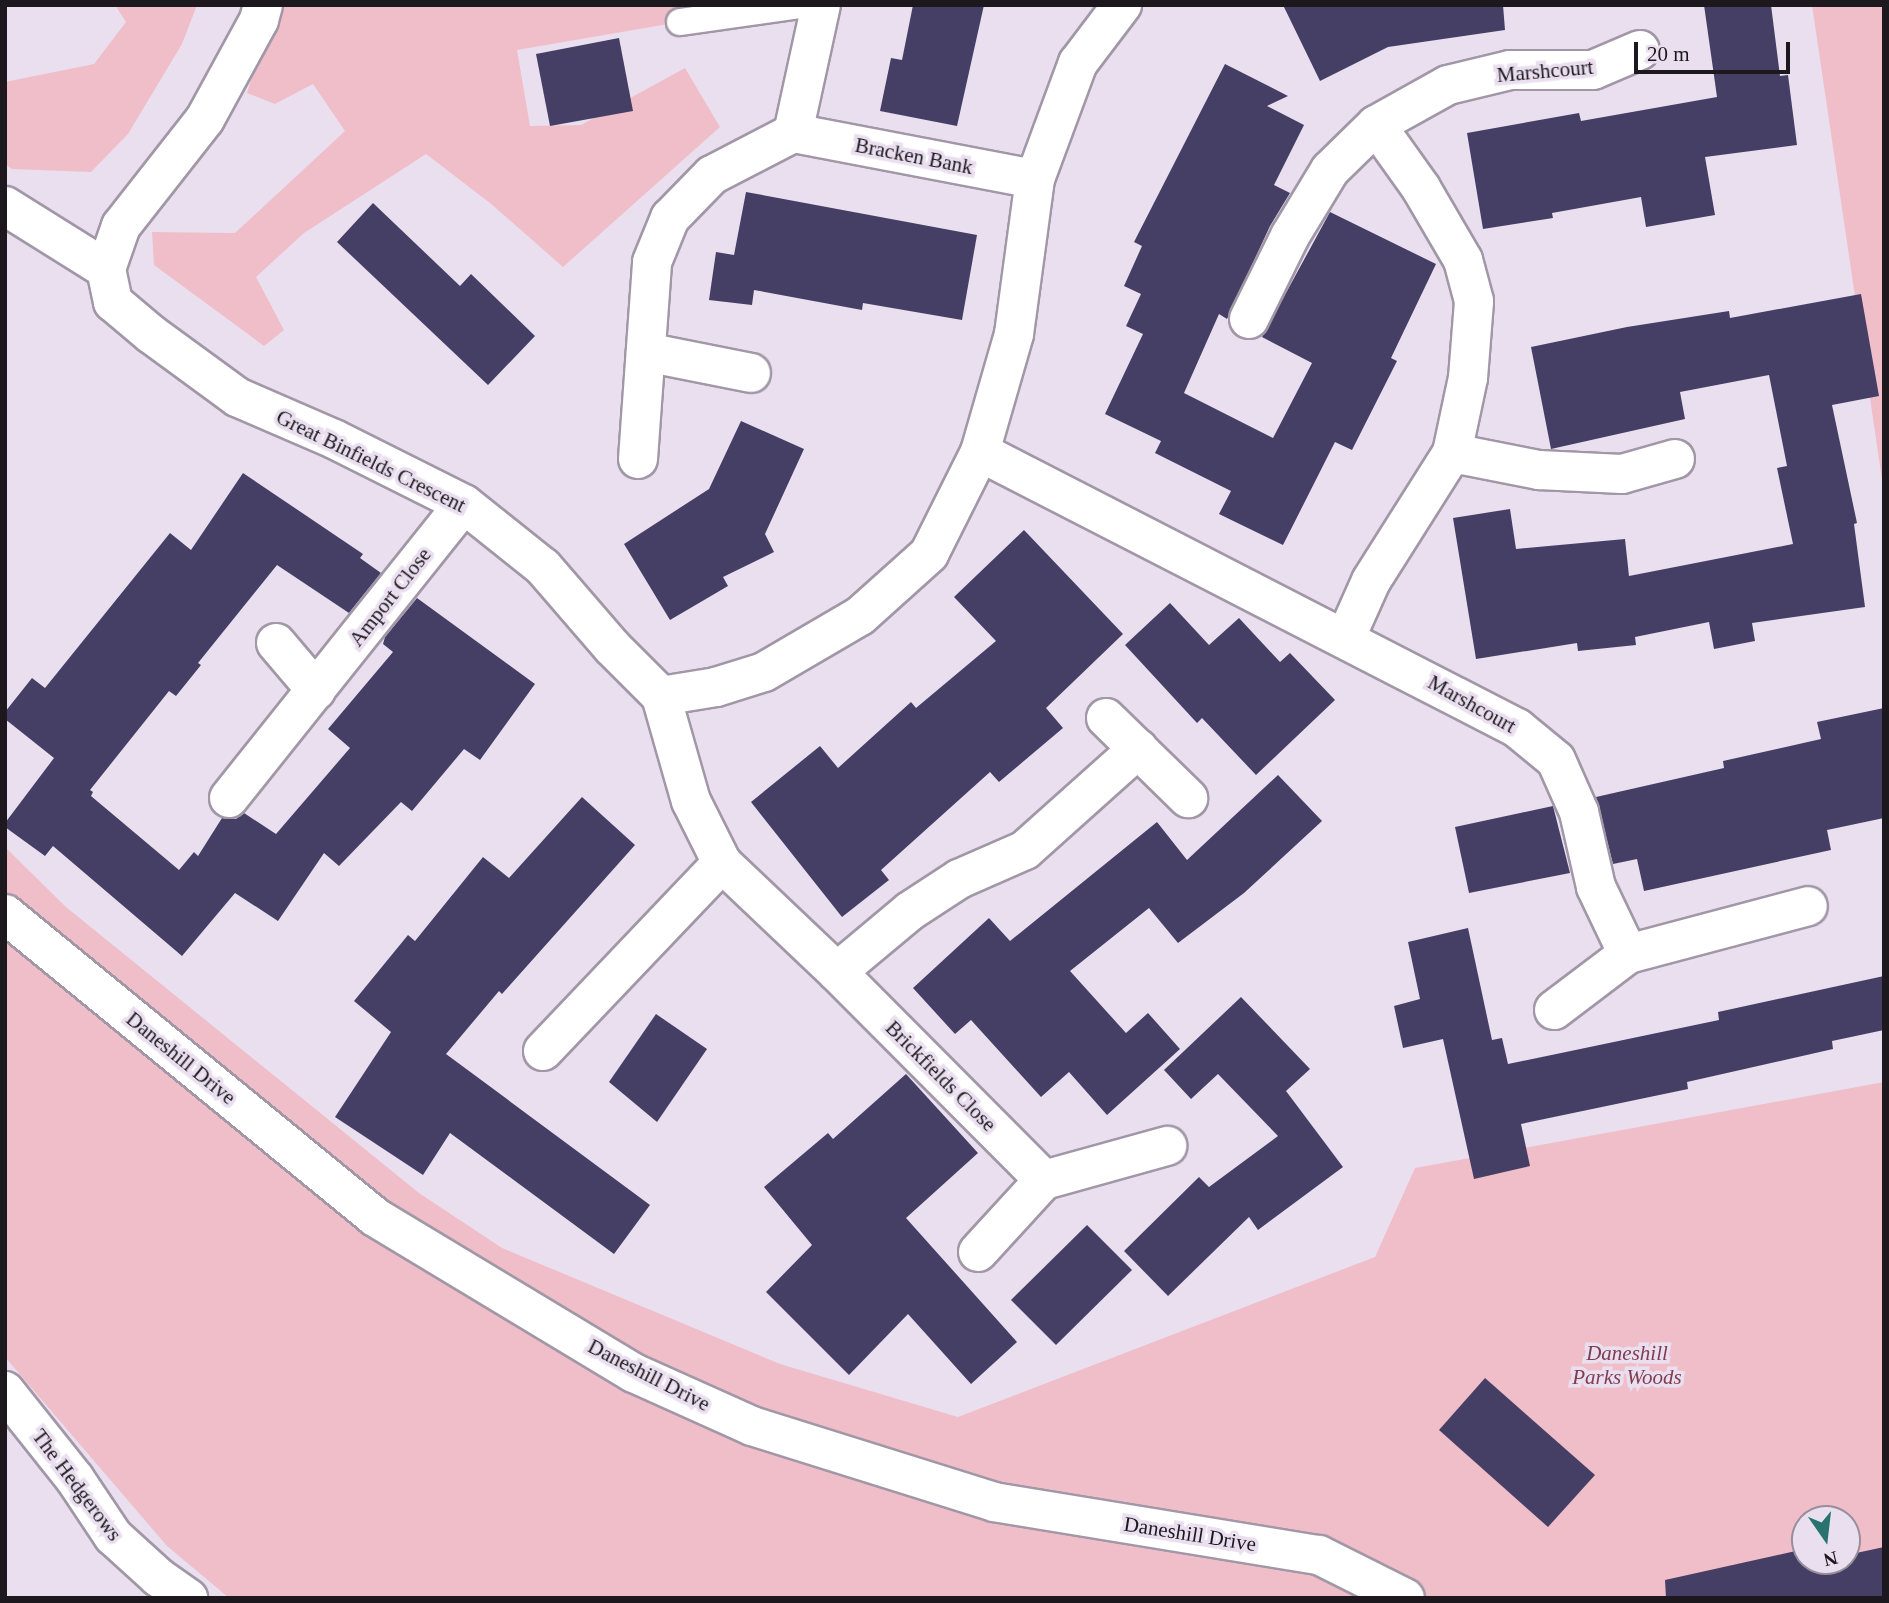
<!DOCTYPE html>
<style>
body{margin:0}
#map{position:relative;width:1889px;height:1603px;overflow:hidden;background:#eadfef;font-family:Georgia,serif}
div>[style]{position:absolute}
.green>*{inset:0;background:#f0bec9}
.building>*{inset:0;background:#453f66}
.roads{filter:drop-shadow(2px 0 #a197a6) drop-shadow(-2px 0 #a197a6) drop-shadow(0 2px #a197a6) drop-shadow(0 -2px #a197a6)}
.lane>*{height:26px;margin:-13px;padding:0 13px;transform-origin:13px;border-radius:13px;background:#fff}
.street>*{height:38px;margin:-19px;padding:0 19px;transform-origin:19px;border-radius:19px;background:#fff}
span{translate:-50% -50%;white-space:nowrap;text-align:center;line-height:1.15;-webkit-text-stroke:7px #eadfef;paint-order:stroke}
.street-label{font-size:21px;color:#1c181e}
.park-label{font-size:21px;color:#803c50;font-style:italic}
.frame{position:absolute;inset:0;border:7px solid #1c181e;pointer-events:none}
.north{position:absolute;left:1791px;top:1505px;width:70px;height:70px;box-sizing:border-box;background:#eadfef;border:2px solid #988f9b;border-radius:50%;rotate:166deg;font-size:19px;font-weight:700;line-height:28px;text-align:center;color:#1c181e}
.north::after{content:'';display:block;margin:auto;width:24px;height:32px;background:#287270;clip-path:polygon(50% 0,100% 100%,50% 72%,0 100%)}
.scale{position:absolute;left:1634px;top:42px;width:156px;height:32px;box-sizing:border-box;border:4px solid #1c181e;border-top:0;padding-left:9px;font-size:21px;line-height:24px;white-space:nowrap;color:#1c181e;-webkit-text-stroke:5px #eadfef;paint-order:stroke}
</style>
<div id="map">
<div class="green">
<i style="clip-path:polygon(115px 5px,197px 5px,182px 44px,128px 134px,91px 172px,12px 169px,5px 164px,5px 82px,94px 64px,126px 22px)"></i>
<i style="clip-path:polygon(279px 5px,684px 5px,680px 22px,517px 50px,530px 126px,581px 125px,685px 68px,720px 127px,563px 267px,490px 203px,426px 154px,304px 233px,256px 277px,284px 330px,264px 346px,154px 265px,152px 232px,235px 233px,345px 131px,313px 84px,275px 104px,247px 93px,270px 21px)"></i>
<i style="clip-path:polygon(1812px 5px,1884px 5px,1884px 493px)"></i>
<i style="clip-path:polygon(evenodd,5px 847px,66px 907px,419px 1193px,502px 1248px,780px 1364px,958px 1417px,1375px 1257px,1415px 1168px,1884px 1082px,1884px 1598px,229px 1598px,167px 1546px,5px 1357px,5px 847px,1805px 1519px,1847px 1519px,1847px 1561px,1805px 1561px,1805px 1519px)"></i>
</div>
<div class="building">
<i style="clip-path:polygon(913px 5px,984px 5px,957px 126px,880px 111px,891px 58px,902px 60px)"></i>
<i style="clip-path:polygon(1283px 5px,1503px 5px,1505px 30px,1388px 47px,1320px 81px)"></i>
<i style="clip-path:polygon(1704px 5px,1771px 5px,1780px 76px,1788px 75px,1797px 145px,1705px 157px,1715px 215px,1646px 227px,1641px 197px,1552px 213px,1553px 218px,1483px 229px,1467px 133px,1579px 113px,1581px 121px,1717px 97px)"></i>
<i style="clip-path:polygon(619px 38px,633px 111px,550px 126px,536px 54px)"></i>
<i style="clip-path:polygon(1225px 64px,1288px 96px,1267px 106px,1304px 125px,1274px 185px,1290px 193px,1270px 226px,1227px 319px,1219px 314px,1184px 393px,1273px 438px,1312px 363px,1262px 337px,1330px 212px,1436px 264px,1391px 358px,1397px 361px,1352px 450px,1335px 442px,1283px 545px,1219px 514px,1231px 491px,1155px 453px,1161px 441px,1105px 414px,1143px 334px,1126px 326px,1141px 294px,1124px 286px,1142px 246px,1134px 242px)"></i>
<i style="clip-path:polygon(746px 192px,977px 235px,962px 320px,863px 303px,862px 310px,754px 290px,752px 305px,709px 300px,716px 252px,734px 255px)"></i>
<i style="clip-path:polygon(373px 203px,460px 286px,471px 274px,535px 336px,488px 385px,337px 242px)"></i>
<i style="clip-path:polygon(1861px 294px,1879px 396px,1832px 405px,1857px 523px,1854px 524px,1865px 607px,1752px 623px,1755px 641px,1714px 649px,1709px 622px,1635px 637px,1636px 645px,1578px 651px,1577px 643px,1476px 659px,1453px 518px,1510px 509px,1516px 549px,1625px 539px,1629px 576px,1793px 544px,1777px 468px,1787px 466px,1769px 375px,1680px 392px,1685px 419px,1551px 449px,1531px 347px,1627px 327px,1729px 311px,1730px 318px)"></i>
<i style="clip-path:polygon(741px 421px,804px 449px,765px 534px,774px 552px,723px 577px,728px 586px,670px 620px,624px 544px,709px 489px)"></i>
<i style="clip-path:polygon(243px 473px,363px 554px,360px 558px,381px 573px,349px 613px,277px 565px,198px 663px,201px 665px,176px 696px,169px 691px,90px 790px,93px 792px,91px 796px,179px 870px,194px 852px,198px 856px,222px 818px,236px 819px,244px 813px,276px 834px,350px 748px,328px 729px,393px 652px,383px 644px,385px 637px,417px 598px,535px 684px,480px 760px,464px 749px,412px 811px,401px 802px,339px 866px,324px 853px,278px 921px,235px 893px,182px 956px,53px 846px,45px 856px,5px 827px,5px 823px,54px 758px,5px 719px,5px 712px,32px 678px,45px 688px,170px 533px,191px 550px)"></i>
<i style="clip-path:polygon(1024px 530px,1123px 634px,1046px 708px,1063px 728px,999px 782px,990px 772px,881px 870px,889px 880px,842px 917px,751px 802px,820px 746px,838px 768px,911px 702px,916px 708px,996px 641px,954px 597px)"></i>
<i style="clip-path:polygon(1170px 603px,1209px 645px,1239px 618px,1280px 662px,1290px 653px,1335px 700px,1256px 775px,1202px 718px,1197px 723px,1125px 645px)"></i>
<i style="clip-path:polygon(1884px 708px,1884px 818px,1827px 830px,1831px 850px,1644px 891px,1637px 859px,1613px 864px,1596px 797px,1724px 768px,1723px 761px,1821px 739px,1817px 722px)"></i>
<i style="clip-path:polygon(1278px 775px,1322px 821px,1244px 893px,1178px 943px,1149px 908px,1070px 971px,1126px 1033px,1148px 1013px,1180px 1049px,1107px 1115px,1069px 1072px,1041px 1097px,971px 1020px,955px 1034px,913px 988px,989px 918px,1010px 941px,1157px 822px,1187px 860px)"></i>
<i style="clip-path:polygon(582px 797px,635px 845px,502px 994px,499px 991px,446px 1054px,650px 1205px,614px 1254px,450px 1133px,423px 1175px,335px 1117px,391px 1032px,354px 1001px,408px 935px,415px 941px,483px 857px,509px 878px)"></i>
<i style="clip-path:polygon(1553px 806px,1570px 873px,1469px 893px,1455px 827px)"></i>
<i style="clip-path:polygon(1468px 928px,1492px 1040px,1502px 1038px,1508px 1064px,1719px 1020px,1718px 1012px,1884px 976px,1884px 1030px,1832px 1041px,1833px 1049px,1687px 1082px,1688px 1089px,1521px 1124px,1530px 1166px,1474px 1179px,1443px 1039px,1403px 1048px,1394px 1006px,1420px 999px,1408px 942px)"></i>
<i style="clip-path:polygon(1241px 997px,1310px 1069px,1286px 1091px,1343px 1167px,1258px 1230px,1249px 1217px,1168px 1296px,1124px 1251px,1199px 1177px,1209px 1187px,1278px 1136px,1218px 1074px,1191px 1099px,1164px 1070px)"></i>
<i style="clip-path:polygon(656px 1014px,707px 1049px,657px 1122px,609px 1082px)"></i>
<i style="clip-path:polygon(906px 1074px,978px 1153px,906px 1218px,1017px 1342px,971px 1384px,908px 1314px,849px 1375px,766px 1292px,812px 1245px,764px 1187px,828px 1133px,833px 1139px)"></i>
<i style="clip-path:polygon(1087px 1225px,1132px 1270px,1056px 1345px,1011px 1300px)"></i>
<i style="clip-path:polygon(1485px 1378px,1595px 1475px,1548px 1527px,1439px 1430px)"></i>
<i style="clip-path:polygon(1884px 1547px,1884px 1598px,1666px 1598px,1665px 1580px,1800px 1550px,1803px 1564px,1847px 1561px,1847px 1555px)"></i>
</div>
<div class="roads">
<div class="lane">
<i style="left:680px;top:22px;width:120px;rotate:-8.1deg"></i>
</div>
<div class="street">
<i style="left:263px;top:5px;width:16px;rotate:105deg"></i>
<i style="left:259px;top:20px;width:113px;rotate:118.6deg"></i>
<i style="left:205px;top:119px;width:136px;rotate:128.1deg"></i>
<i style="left:121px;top:226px;width:46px;rotate:109.2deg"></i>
<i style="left:106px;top:269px;width:34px;rotate:78deg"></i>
<i style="left:113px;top:302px;width:50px;rotate:40.1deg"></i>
<i style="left:151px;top:334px;width:107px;rotate:36.2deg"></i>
<i style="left:237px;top:397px;width:106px;rotate:23.4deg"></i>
<i style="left:334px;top:439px;width:145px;rotate:26.6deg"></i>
<i style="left:464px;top:504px;width:101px;rotate:38.6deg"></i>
<i style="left:543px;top:567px;width:106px;rotate:49.2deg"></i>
<i style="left:612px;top:647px;width:69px;rotate:45deg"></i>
<i style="left:661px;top:696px;width:56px;rotate:-9.3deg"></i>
<i style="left:716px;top:687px;width:50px;rotate:-17.4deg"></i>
<i style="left:764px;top:672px;width:111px;rotate:-30.3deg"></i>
<i style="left:860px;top:616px;width:93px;rotate:-41.9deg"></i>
<i style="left:929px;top:554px;width:114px;rotate:-63.4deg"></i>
<i style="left:980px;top:452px;width:123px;rotate:-73.9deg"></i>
<i style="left:1014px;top:334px;width:156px;rotate:-82.3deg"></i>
<i style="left:1035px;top:179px;width:124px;rotate:-69.7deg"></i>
<i style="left:1078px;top:63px;width:73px;rotate:-52.8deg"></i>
<i style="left:793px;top:133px;width:246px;rotate:10.8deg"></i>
<i style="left:5px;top:206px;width:119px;rotate:32deg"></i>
<i style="left:1249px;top:319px;width:93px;rotate:-63.7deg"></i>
<i style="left:1290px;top:236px;width:77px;rotate:-58.8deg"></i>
<i style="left:1330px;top:170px;width:64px;rotate:-44.4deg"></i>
<i style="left:1376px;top:125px;width:82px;rotate:-29.1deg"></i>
<i style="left:1448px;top:85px;width:64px;rotate:-13.6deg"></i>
<i style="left:1510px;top:70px;width:83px"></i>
<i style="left:1593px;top:70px;width:51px;rotate:-23.1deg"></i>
<i style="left:646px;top:352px;width:107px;rotate:11.3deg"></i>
<i style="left:980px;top:452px;width:604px;rotate:27.2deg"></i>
<i style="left:1517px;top:728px;width:50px;rotate:39.4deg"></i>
<i style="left:1556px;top:760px;width:57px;rotate:66.1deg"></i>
<i style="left:1579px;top:812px;width:77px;rotate:77.2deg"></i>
<i style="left:1596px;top:887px;width:74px;rotate:64.5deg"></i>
<i style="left:1452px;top:453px;width:89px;rotate:11.1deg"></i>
<i style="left:1539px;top:470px;width:83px;rotate:2.8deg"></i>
<i style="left:1622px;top:474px;width:55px;rotate:-15.8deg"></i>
<i style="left:638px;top:459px;width:197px;rotate:-85.9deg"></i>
<i style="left:652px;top:262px;width:48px;rotate:-67.8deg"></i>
<i style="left:670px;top:218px;width:60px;rotate:-45.7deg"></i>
<i style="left:712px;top:175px;width:91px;rotate:-27.4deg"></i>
<i style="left:793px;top:133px;width:131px;rotate:-77.7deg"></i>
<i style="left:1346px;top:637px;width:61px;rotate:-65.9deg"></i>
<i style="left:1371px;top:581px;width:151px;rotate:-57.7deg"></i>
<i style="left:1452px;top:453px;width:77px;rotate:-78deg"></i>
<i style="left:1468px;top:378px;width:77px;rotate:-85.5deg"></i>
<i style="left:1474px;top:301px;width:42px;rotate:-105deg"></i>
<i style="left:1463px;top:260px;width:83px;rotate:-120.3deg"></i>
<i style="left:1421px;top:188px;width:77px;rotate:-125.5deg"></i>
<i style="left:276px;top:643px;width:62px;rotate:49.6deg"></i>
<i style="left:661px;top:696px;width:109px;rotate:74.1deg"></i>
<i style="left:691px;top:801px;width:69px;rotate:63.4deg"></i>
<i style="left:722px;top:863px;width:158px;rotate:43.5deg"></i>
<i style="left:837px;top:972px;width:293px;rotate:45.1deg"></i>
<i style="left:1106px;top:718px;width:115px;rotate:44.3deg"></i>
<i style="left:229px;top:798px;width:376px;rotate:-51.4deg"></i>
<i style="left:5px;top:914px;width:478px;rotate:39.3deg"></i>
<i style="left:375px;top:1217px;width:302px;rotate:31.1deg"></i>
<i style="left:634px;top:1373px;width:129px;rotate:24.2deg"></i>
<i style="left:752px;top:1426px;width:254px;rotate:17.4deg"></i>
<i style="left:994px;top:1502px;width:329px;rotate:9.3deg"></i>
<i style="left:1319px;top:1555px;width:96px;rotate:26.6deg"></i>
<i style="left:837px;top:972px;width:95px;rotate:-39.9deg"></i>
<i style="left:910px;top:911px;width:59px;rotate:-33.1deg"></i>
<i style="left:959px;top:879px;width:72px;rotate:-23.7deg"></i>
<i style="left:1025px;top:850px;width:152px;rotate:-41.8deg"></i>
<i style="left:1554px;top:1010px;width:93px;rotate:-37.1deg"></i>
<i style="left:1628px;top:954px;width:186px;rotate:-14.9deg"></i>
<i style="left:543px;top:1051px;width:260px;rotate:-46.4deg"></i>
<i style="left:978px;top:1252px;width:98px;rotate:-47.5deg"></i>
<i style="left:1044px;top:1180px;width:128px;rotate:-15.5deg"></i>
<i style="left:5px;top:1391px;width:112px;rotate:51.5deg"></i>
<i style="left:75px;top:1479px;width:69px;rotate:56.3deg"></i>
<i style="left:113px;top:1536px;width:61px;rotate:42.3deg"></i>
<i style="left:158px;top:1577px;width:37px;rotate:35deg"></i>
</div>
</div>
<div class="street-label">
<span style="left:1545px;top:71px;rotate:-5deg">Marshcourt</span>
<span style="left:914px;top:156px;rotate:11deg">Bracken Bank</span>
<span style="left:371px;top:461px;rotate:26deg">Great Binfields Crescent</span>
<span style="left:390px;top:597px;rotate:-52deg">Amport Close</span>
<span style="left:1472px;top:704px;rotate:29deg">Marshcourt</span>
<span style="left:181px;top:1058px;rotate:39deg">Daneshill Drive</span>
<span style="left:941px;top:1076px;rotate:45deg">Brickfields Close</span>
<span style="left:649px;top:1375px;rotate:27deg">Daneshill Drive</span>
<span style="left:77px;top:1485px;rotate:53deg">The Hedgerows</span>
<span style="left:1190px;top:1534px;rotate:9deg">Daneshill Drive</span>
</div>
<div class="park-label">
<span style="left:1627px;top:1365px">Daneshill<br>Parks Woods</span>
</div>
<div class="frame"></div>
<div class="north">N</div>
<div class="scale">20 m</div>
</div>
